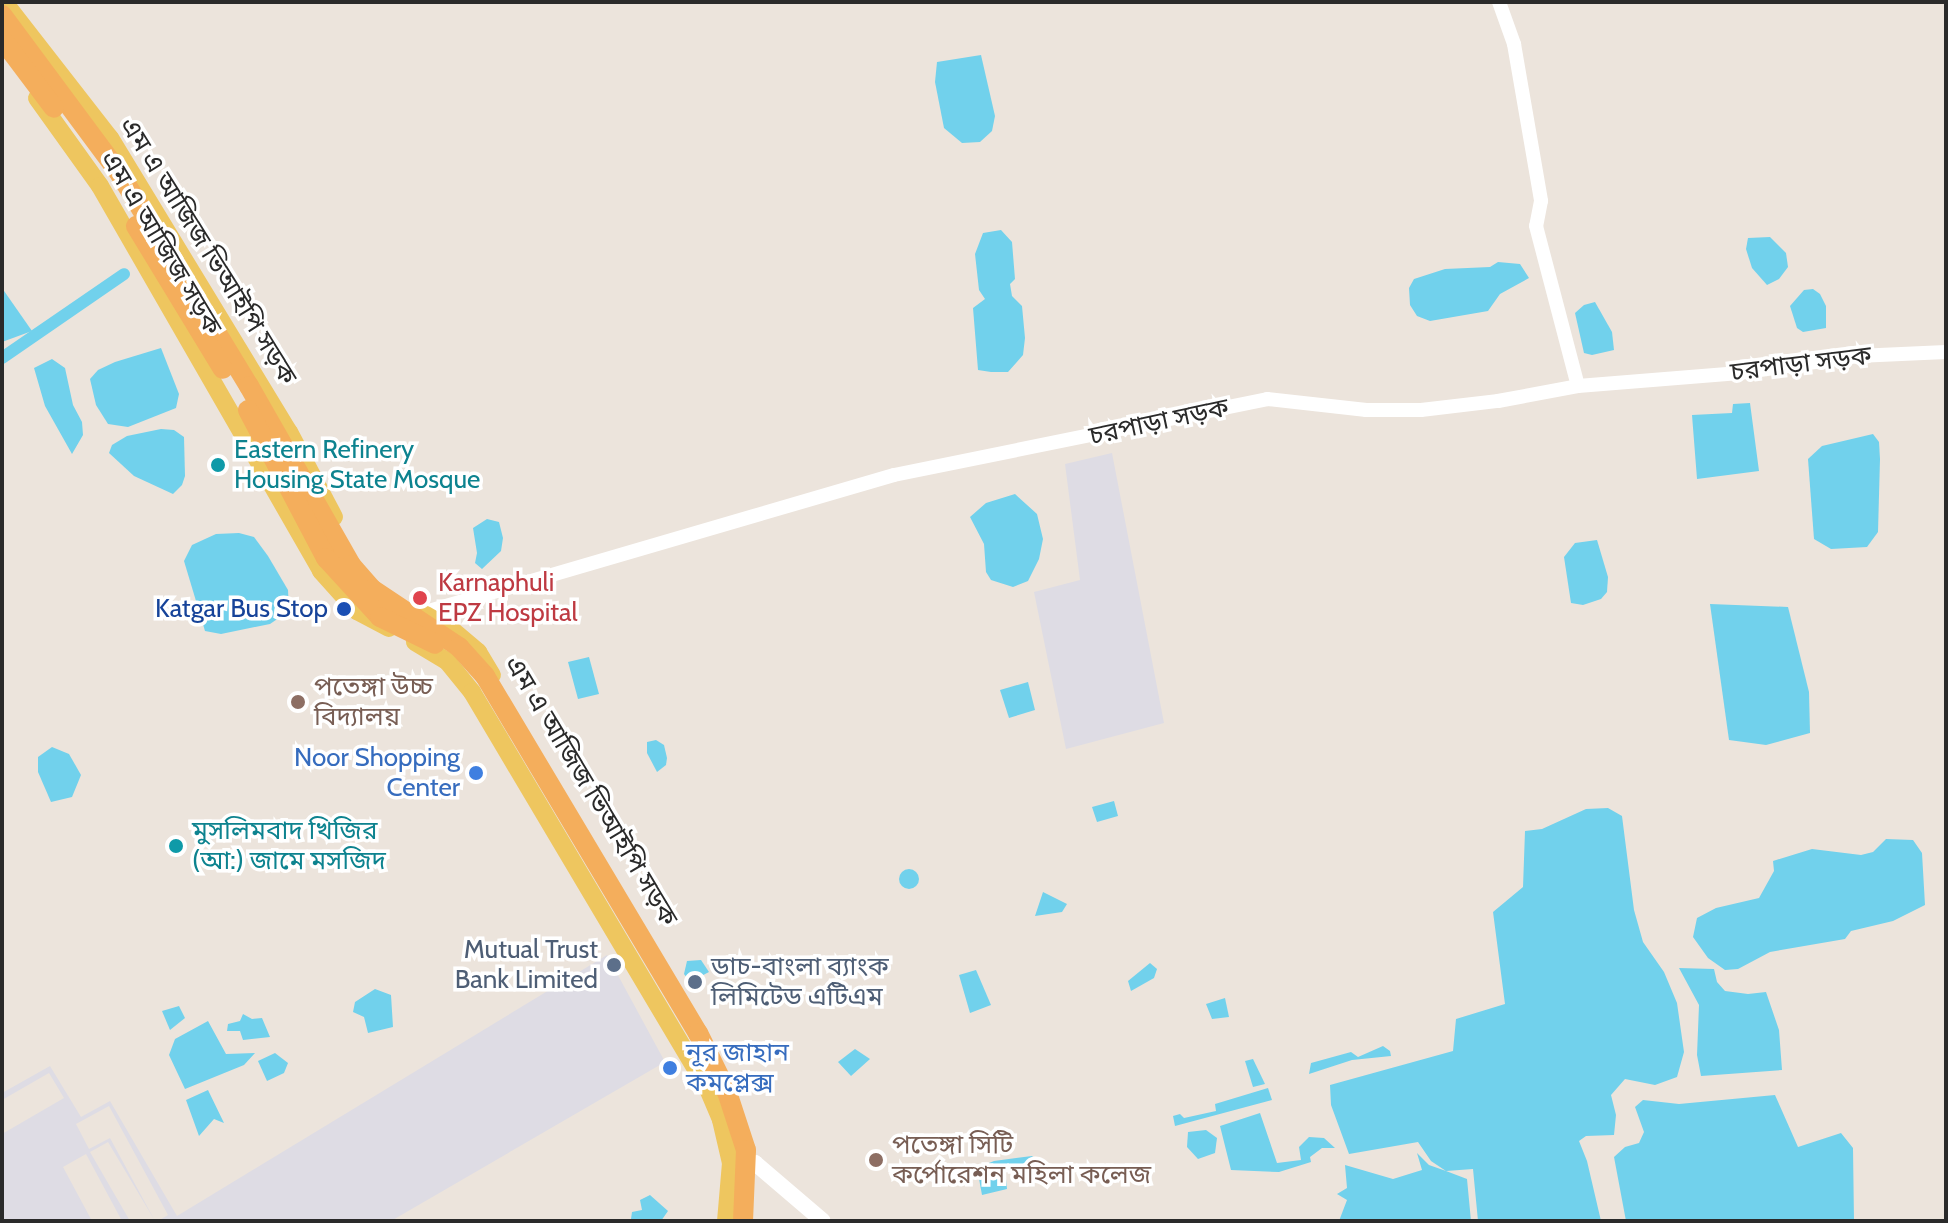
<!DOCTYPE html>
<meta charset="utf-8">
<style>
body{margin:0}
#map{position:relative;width:1948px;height:1223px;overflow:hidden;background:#ece4dc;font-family:Cabin,"Noto Sans Bengali",sans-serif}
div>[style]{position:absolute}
.industrial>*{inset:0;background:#dedce4}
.water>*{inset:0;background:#71d1ec}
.round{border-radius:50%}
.canal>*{height:12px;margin:-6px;padding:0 6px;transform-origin:6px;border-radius:6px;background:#71d1ec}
.tertiary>*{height:14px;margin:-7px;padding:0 7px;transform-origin:7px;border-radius:7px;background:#fff}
.secondary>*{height:16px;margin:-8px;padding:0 8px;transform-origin:8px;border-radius:8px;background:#fff}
.primary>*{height:18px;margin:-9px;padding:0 9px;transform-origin:9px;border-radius:9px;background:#eec65f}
.trunk>*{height:20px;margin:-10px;padding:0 10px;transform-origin:10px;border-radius:10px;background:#f4ae5c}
.dots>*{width:22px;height:22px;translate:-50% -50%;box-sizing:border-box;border:4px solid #fff;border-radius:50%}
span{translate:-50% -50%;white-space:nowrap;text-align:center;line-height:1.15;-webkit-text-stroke:7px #fff;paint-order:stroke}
.street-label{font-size:26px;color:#2a2a2a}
.culture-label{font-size:26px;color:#0d838f}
.left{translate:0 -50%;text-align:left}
.health-label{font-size:26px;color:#be3a42}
.transit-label{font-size:26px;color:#164399}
.right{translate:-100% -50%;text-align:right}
.education-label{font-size:26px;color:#785e54}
.shop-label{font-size:26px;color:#366cbe}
.service-label{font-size:26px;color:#4e5e75}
.frame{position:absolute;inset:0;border:4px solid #2a2a2a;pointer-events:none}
</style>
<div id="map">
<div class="industrial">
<i style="clip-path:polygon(1112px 453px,1164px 723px,1066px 749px,1034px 592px,1080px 580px,1065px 464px)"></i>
<i style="clip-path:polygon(607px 955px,665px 1062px,391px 1221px,158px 1221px,168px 1215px,109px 1106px,76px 1124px,89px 1149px,110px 1138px,155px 1221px,108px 1142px,90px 1152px,130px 1221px,122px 1221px,86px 1154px,63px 1167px,92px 1221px,2px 1221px,2px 1134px,64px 1098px,49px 1073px,2px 1100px,2px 1093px,50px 1066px,81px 1117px,110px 1101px,177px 1216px)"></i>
</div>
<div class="water">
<i style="clip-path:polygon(981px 55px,995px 116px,992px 131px,980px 142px,962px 143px,944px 128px,935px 82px,937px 62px)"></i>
<i style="clip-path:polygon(1001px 230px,1012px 242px,1015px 279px,1010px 284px,1012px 296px,1022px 306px,1025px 338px,1023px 355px,1008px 372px,991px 372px,978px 370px,973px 308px,985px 299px,979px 290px,975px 254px,983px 233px)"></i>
<i style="clip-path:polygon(1770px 237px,1786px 253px,1788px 267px,1779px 279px,1767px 285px,1752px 268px,1746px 249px,1748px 238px)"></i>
<i style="clip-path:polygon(1498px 262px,1520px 264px,1529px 278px,1500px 294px,1488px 311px,1430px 321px,1417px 316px,1410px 305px,1409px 288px,1414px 279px,1445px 269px,1490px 267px)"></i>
<i style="clip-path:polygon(2px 288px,32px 331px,2px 342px)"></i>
<i style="clip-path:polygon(1813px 289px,1820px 294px,1826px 306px,1826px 328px,1803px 332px,1797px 328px,1790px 306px,1804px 290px)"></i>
<i style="clip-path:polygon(1595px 302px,1612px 332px,1614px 350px,1592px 355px,1584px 353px,1575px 313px,1584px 305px)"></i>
<i style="clip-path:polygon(161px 348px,179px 394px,176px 408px,128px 427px,108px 424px,96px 405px,90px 379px,98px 370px,115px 362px)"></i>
<i style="clip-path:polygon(52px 359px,65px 368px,73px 405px,82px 422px,83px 435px,72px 454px,45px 406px,34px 368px)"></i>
<i style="clip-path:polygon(1750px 403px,1759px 471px,1697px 479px,1692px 415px,1732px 413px,1733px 404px)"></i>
<i style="clip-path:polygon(161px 429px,174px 430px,184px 437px,185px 476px,182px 485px,173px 494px,134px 476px,109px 453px,112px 445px,127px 436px)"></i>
<i style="clip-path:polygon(1873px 434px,1879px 442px,1880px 459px,1878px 532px,1867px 547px,1831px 549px,1814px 539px,1808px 459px,1822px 446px)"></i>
<i style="clip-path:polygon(1015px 494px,1037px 514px,1043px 539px,1039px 559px,1028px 581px,1013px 587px,991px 580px,986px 572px,984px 544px,970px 517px,986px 503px)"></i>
<i style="clip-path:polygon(487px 519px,499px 522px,503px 538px,501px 551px,482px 569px,475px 563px,477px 553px,473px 528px)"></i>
<i style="clip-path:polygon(239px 533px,254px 537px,268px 556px,288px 590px,289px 611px,270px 624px,221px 634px,205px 631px,184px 561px,192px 545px,216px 534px)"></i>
<i style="clip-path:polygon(1597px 540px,1608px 577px,1607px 592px,1601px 599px,1583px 605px,1571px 603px,1564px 557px,1575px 543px)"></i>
<i style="clip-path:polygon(1710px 604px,1788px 607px,1809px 692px,1810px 733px,1766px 745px,1729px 740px)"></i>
<i style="clip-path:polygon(589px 657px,599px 694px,578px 699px,568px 662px)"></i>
<i style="clip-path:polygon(1028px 682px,1035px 710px,1009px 718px,1000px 690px)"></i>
<i style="clip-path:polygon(656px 740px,664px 745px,667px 758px,666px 765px,657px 772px,647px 753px,647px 742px)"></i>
<i style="clip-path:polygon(52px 747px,69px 754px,81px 775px,72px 797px,51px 802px,38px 772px,38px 757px)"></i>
<i style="clip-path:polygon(1114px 801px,1118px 816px,1097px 822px,1092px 807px)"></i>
<i style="clip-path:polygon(1608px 808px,1622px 816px,1634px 910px,1643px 942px,1664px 972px,1677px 1003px,1684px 1052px,1677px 1077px,1655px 1085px,1625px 1079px,1611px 1095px,1616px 1115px,1614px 1135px,1586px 1136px,1579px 1141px,1587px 1161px,1601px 1221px,1478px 1221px,1473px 1169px,1446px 1171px,1467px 1179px,1471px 1221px,1339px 1221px,1347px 1200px,1337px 1194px,1347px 1188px,1345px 1165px,1393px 1179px,1422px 1170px,1417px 1153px,1429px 1165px,1446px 1171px,1431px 1161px,1418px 1142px,1349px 1154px,1331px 1105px,1330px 1085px,1453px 1051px,1456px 1019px,1505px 1004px,1493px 912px,1523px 887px,1525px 831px,1542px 829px,1586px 809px)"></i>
<i style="clip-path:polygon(1886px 839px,1913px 840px,1922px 853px,1925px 905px,1893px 921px,1851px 931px,1845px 939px,1770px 952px,1738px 969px,1725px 970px,1708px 958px,1693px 937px,1697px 918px,1716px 908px,1759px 898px,1774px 871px,1773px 861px,1812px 849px,1861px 855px,1873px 852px)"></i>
<i class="round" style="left:899px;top:869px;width:20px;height:20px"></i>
<i style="clip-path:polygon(1043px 892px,1067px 904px,1062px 912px,1035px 916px)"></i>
<i style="clip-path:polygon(701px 960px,709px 972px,690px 982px,684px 974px,687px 961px)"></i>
<i style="clip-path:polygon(1150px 963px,1157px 969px,1154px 978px,1131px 991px,1128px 981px)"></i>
<i style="clip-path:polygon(1679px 968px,1714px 969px,1717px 982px,1725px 991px,1748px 994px,1766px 992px,1779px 1030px,1782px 1070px,1701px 1076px,1697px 1055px,1699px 1005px)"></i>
<i style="clip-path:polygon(976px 970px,991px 1005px,970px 1013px,959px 975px)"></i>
<i style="clip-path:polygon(375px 989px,391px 995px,393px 1027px,368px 1033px,364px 1017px,353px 1012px,355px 1002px)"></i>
<i style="clip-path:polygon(1225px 998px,1229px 1017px,1212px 1019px,1206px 1004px)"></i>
<i style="clip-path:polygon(179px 1006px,185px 1018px,170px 1030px,162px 1011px)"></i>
<i style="clip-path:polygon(243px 1014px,252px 1019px,262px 1018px,270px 1037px,243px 1040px,240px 1031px,227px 1031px,228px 1024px,240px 1021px)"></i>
<i style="clip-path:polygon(208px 1021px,226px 1054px,255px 1053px,244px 1065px,185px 1089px,169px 1055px,175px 1039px)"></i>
<i style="clip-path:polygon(1383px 1046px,1390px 1051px,1391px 1056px,1352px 1060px,1309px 1074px,1311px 1063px,1351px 1052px,1358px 1057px)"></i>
<i style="clip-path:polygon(855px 1049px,870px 1059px,851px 1076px,838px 1062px)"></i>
<i style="clip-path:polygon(275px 1053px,288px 1063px,284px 1073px,267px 1081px,258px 1061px)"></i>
<i style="clip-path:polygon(1253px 1059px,1265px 1084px,1253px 1087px,1245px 1061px)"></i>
<i style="clip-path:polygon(1268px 1088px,1272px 1100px,1175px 1126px,1173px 1116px,1180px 1114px,1184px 1118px,1216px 1111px,1215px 1104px)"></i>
<i style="clip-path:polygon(208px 1090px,224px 1123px,214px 1119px,199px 1136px,186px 1100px)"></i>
<i style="clip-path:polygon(1775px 1095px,1798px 1147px,1841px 1133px,1853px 1148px,1854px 1221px,1626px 1221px,1614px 1157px,1625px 1147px,1639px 1143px,1644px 1132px,1635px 1107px,1643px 1100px,1679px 1104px)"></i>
<i style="clip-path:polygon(1260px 1113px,1277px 1163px,1301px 1160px,1299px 1147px,1309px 1137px,1324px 1138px,1335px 1148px,1322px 1148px,1310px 1157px,1311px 1162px,1279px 1172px,1231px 1170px,1220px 1126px)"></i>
<i style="clip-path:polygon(1206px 1130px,1217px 1138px,1215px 1153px,1198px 1159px,1187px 1147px,1188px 1132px)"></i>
<i style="clip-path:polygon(1032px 1156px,1039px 1162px,1005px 1169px,1007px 1189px,982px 1195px,977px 1168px,994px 1161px)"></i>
<i style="clip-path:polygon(650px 1195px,668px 1211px,661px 1221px,631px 1219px,632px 1212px,642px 1210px,640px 1200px)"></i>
</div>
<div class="canal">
<i style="left:2px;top:358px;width:148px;rotate:-34.5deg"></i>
</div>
<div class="tertiary">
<i style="left:1499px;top:2px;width:45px;rotate:70.3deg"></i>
<i style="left:1514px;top:44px;width:159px;rotate:80.2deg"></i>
<i style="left:1541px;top:201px;width:25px;rotate:101deg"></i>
<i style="left:1536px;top:226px;width:165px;rotate:75.3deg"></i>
<i style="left:415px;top:615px;width:499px;rotate:-16.3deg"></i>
<i style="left:894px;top:475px;width:381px;rotate:-11.5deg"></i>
<i style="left:1267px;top:399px;width:100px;rotate:6.3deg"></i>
<i style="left:1366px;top:410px;width:55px"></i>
<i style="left:1421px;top:410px;width:78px;rotate:-6.7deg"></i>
<i style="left:1498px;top:401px;width:81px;rotate:-10.6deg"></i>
<i style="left:1578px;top:386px;width:162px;rotate:-4.6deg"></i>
<i style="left:1739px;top:373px;width:119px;rotate:-8.2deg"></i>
<i style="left:1857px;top:356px;width:89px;rotate:-2.6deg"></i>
</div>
<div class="secondary">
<i style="left:737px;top:1163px;width:18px"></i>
<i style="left:755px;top:1163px;width:89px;rotate:40.5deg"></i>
</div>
<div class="primary">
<i style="left:4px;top:2px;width:172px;rotate:52.1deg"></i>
<i style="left:110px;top:138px;width:344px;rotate:58.7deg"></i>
<i style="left:289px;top:432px;width:96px;rotate:62.1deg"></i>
<i style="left:37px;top:98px;width:108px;rotate:54.4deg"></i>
<i style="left:100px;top:186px;width:444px;rotate:60.1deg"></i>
<i style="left:321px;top:571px;width:54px;rotate:48deg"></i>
<i style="left:357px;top:611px;width:36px;rotate:28deg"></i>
<i style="left:426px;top:615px;width:30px;rotate:30deg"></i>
<i style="left:452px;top:630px;width:34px;rotate:40deg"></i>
<i style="left:478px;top:652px;width:27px;rotate:59deg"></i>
<i style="left:415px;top:642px;width:37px;rotate:31deg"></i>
<i style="left:447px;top:661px;width:40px;rotate:51deg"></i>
<i style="left:472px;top:692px;width:462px;rotate:59.3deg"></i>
<i style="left:708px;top:1089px;width:34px;rotate:67deg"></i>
<i style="left:721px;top:1120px;width:44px;rotate:76.9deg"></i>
<i style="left:731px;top:1163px;width:58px;rotate:94.9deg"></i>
</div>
<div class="trunk">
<i style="left:2px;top:15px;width:198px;rotate:53.4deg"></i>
<i style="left:120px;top:174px;width:248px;rotate:58.7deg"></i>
<i style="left:249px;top:386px;width:206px;rotate:60.3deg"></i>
<i style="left:351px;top:565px;width:32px;rotate:49deg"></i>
<i style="left:372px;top:589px;width:105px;rotate:33.7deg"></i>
<i style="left:459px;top:647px;width:39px;rotate:48deg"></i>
<i style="left:485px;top:676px;width:416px;rotate:59.2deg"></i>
<i style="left:698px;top:1033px;width:66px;rotate:63.8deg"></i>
<i style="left:727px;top:1092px;width:61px;rotate:71.9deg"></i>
<i style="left:746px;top:1150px;width:71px;rotate:92.4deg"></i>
<i style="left:2px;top:39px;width:86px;rotate:53deg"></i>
<i style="left:136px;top:226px;width:167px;rotate:58.7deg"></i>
<i style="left:248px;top:410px;width:167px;rotate:62.2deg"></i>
<i style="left:326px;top:558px;width:80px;rotate:47.5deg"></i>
<i style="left:380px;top:617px;width:61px;rotate:26.1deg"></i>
</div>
<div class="dots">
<i style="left:218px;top:465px;background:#0f9aa8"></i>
<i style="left:420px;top:598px;background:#e0444e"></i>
<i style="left:344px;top:609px;background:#1a4fb4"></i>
<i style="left:298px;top:702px;background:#8d6e63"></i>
<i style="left:476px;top:773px;background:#3f7fe0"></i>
<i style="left:176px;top:846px;background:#0f9aa8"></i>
<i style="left:614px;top:965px;background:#5c6f8a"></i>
<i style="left:695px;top:982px;background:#5c6f8a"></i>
<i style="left:670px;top:1068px;background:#3f7fe0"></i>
<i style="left:876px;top:1160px;background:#8d6e63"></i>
</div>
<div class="street-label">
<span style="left:161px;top:243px;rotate:59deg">এম এ আজিজ সড়ক</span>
<span style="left:208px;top:251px;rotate:58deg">এম এ আজিজ ভিআইপি সড়ক</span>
<span style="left:1801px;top:364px;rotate:-7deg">চরপাড়া সড়ক</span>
<span style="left:1159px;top:422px;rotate:-12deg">চরপাড়া সড়ক</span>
<span style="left:591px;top:791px;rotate:59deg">এম এ আজিজ ভিআইপি সড়ক</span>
</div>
<div class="culture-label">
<span class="left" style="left:234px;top:465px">Eastern Refinery<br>Housing State Mosque</span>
<span class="left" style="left:192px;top:846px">মুসলিমবাদ খিজির<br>(আ:) জামে মসজিদ</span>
</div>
<div class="health-label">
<span class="left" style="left:438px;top:598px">Karnaphuli<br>EPZ Hospital</span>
</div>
<div class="transit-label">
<span class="right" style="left:328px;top:609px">Katgar Bus Stop</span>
</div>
<div class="education-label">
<span class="left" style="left:314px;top:702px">পতেঙ্গা উচ্চ<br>বিদ্যালয়</span>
<span class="left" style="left:892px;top:1160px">পতেঙ্গা সিটি<br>কর্পোরেশন মহিলা কলেজ</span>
</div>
<div class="shop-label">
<span class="right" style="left:460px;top:773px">Noor Shopping<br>Center</span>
<span class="left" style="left:686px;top:1068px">নূর জাহান<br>কমপ্লেক্স</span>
</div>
<div class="service-label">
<span class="right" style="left:598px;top:965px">Mutual Trust<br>Bank Limited</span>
<span class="left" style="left:711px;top:982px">ডাচ-বাংলা ব্যাংক<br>লিমিটেড এটিএম</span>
</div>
<div class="frame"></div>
</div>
